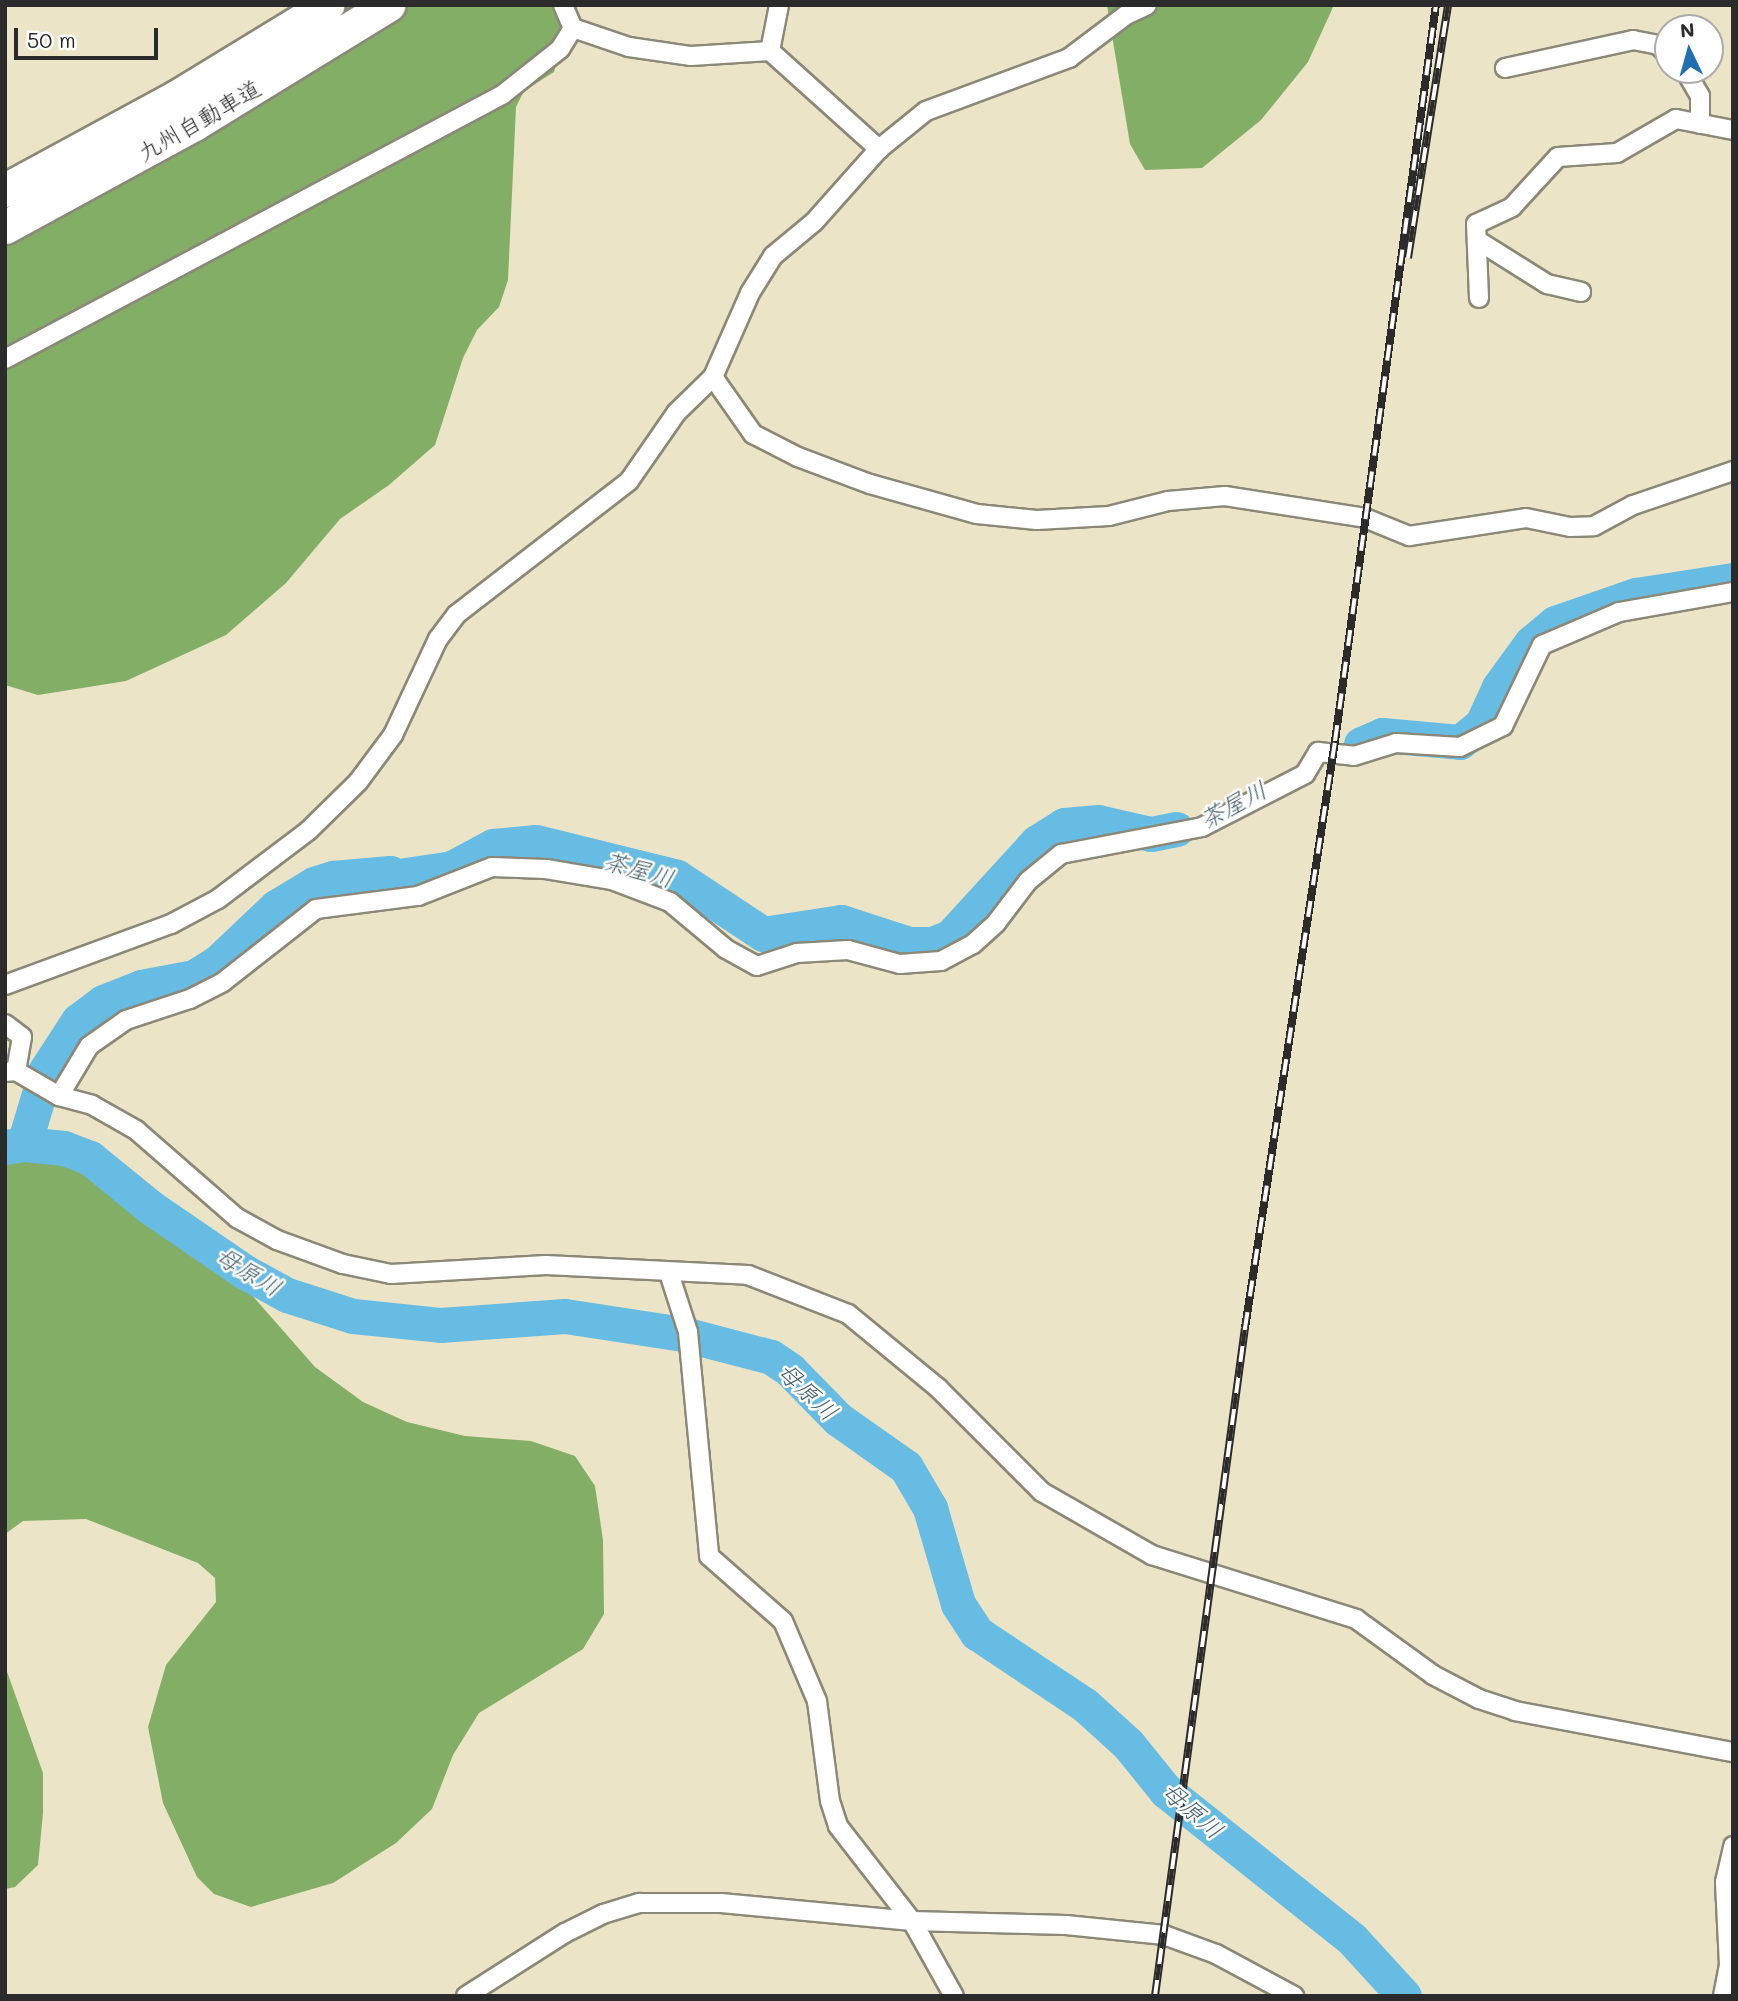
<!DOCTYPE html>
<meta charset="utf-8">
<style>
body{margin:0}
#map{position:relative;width:1738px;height:2001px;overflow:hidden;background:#ece4c6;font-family:Mali,"Klee One",sans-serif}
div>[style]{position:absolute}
.forest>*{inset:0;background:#83ae66}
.river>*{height:35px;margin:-17.5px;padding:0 17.5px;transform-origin:17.5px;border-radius:17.5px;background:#67bce3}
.roads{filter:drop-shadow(2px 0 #8c8878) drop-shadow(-2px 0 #8c8878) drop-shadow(0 2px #8c8878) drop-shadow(0 -2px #8c8878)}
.street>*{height:18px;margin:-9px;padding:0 9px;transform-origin:9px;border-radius:9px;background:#fff}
.highway>*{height:33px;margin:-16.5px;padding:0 16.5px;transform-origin:16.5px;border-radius:16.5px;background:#fff}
.rail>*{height:8px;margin-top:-4px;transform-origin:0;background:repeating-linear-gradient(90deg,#fff 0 16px,#2b2b2b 0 32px);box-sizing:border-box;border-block:2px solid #2b2b2b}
span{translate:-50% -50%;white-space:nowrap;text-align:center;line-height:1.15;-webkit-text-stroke:5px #fff;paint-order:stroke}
.street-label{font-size:23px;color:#2b2b2b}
.water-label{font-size:24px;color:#405e6b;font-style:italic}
.frame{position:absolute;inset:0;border:7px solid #2b2b2b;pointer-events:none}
.north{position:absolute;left:1654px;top:14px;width:70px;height:70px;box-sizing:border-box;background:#fff;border:2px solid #aaa;border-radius:50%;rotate:355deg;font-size:19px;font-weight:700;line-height:28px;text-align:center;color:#2b2b2b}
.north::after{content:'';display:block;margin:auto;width:24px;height:32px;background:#1f6fb2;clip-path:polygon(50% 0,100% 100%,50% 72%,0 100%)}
.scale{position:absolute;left:14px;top:28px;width:144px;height:32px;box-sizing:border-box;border:4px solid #2b2b2b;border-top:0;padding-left:9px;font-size:21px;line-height:24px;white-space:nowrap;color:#2b2b2b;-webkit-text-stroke:5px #fff;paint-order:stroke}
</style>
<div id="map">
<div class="forest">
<i style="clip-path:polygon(310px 5px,560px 5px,564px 36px,554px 72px,524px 91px,516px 107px,508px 280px,499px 307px,477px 330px,463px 358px,435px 445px,389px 485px,340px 519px,286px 583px,226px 635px,126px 681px,38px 695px,5px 685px,5px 233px)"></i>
<i style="clip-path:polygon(1107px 5px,1334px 5px,1308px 62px,1261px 120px,1202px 168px,1145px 170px,1130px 144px)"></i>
<i style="clip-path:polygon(40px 1154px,102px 1170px,207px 1244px,315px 1367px,363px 1402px,407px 1422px,465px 1436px,531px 1441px,575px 1456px,595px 1486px,603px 1540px,604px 1614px,583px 1649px,479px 1713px,453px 1755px,432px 1809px,396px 1843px,333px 1883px,251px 1907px,214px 1894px,197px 1877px,163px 1803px,148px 1727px,166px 1665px,216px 1602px,215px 1578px,198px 1563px,86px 1519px,23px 1521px,5px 1534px,5px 1161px)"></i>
<i style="clip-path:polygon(5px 1666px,43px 1773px,43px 1813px,38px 1865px,15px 1887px,5px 1889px)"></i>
</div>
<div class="river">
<i style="left:1361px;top:744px;width:23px;rotate:-23deg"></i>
<i style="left:1382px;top:735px;width:78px;rotate:5.1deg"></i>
<i style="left:1460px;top:742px;width:28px;rotate:-39deg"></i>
<i style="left:1482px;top:724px;width:41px;rotate:-65.3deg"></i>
<i style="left:1499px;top:687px;width:54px;rotate:-54deg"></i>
<i style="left:1531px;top:643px;width:31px;rotate:-40deg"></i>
<i style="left:1555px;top:623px;width:86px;rotate:-19.1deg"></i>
<i style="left:1636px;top:595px;width:98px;rotate:-8.8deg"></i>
<i style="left:24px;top:1144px;width:77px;rotate:-73.4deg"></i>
<i style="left:46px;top:1070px;width:59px;rotate:-56.9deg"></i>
<i style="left:78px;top:1021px;width:31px;rotate:-37deg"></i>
<i style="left:103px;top:1002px;width:41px;rotate:-21.5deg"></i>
<i style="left:141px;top:987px;width:54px;rotate:-10.7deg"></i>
<i style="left:194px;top:977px;width:28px;rotate:-32deg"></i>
<i style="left:218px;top:962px;width:80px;rotate:-43.5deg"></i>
<i style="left:276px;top:907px;width:44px;rotate:-31.2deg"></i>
<i style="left:314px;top:884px;width:20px;rotate:-18deg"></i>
<i style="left:333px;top:878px;width:57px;rotate:-5deg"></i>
<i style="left:390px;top:873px;width:4px;rotate:63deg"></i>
<i style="left:392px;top:877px;width:61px;rotate:-8.5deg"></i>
<i style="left:452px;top:868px;width:47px;rotate:-28.2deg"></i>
<i style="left:493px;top:846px;width:43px;rotate:-5.3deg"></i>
<i style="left:536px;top:842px;width:145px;rotate:13.9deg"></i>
<i style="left:677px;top:877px;width:103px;rotate:33.5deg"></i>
<i style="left:763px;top:934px;width:79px;rotate:-8.7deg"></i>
<i style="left:841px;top:922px;width:71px;rotate:17.9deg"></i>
<i style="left:909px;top:944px;width:23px"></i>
<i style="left:932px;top:944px;width:19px;rotate:-21deg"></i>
<i style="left:950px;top:937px;width:129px;rotate:-47.5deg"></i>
<i style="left:1037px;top:842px;width:32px;rotate:-32deg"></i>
<i style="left:1064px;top:825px;width:34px;rotate:-5deg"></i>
<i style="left:1098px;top:822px;width:54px;rotate:12.8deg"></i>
<i style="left:1151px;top:834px;width:26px;rotate:-11deg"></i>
<i style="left:5px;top:1147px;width:19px;rotate:-9deg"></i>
<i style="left:24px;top:1144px;width:40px;rotate:5.7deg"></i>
<i style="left:64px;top:1148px;width:28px;rotate:21deg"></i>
<i style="left:90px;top:1158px;width:77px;rotate:39.2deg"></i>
<i style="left:150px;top:1207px;width:115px;rotate:34.4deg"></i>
<i style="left:245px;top:1272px;width:48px;rotate:28.7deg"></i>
<i style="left:287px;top:1295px;width:69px;rotate:17.7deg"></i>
<i style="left:353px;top:1316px;width:87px;rotate:5.9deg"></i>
<i style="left:440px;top:1325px;width:125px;rotate:-4.1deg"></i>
<i style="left:565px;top:1316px;width:119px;rotate:8.7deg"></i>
<i style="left:683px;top:1334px;width:91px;rotate:14.6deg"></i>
<i style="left:771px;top:1357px;width:23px;rotate:34deg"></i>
<i style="left:790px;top:1370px;width:69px;rotate:45.6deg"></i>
<i style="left:838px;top:1419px;width:83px;rotate:35.2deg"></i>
<i style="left:906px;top:1467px;width:48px;rotate:59.7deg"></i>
<i style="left:930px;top:1508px;width:100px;rotate:73.7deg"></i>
<i style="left:958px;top:1604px;width:35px;rotate:57deg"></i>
<i style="left:977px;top:1633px;width:130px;rotate:33.7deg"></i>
<i style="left:1085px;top:1705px;width:58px;rotate:42.2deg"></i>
<i style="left:1128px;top:1744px;width:60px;rotate:51deg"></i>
<i style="left:1166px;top:1791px;width:238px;rotate:38.5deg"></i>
<i style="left:1352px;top:1939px;width:77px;rotate:47.6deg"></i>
</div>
<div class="roads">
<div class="street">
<i style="left:563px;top:5px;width:25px;rotate:67deg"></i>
<i style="left:573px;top:28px;width:59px;rotate:18.7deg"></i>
<i style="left:629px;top:47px;width:63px;rotate:8.3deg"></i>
<i style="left:691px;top:56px;width:79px;rotate:-3.6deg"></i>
<i style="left:770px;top:51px;width:147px;rotate:42deg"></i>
<i style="left:770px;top:51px;width:47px;rotate:-78.9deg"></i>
<i style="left:1505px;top:68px;width:131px;rotate:-12.3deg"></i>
<i style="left:1633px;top:40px;width:25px;rotate:11deg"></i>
<i style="left:1658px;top:45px;width:13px;rotate:42deg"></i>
<i style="left:1685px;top:70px;width:30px;rotate:60deg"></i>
<i style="left:1700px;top:96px;width:28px;rotate:90deg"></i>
<i style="left:1477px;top:240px;width:83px;rotate:32.2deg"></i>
<i style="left:1547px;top:284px;width:35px;rotate:13deg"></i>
<i style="left:1479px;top:298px;width:74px;rotate:-92.3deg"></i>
<i style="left:1476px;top:224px;width:40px;rotate:-25deg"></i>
<i style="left:1512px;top:207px;width:68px;rotate:-47.4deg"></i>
<i style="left:1558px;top:157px;width:59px;rotate:-3.9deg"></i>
<i style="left:1617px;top:153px;width:68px;rotate:-30deg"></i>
<i style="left:1676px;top:119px;width:58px;rotate:10.9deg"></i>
<i style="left:5px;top:359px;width:563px;rotate:-27.98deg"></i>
<i style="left:502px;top:95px;width:74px;rotate:-38.4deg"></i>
<i style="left:560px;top:49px;width:25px;rotate:-58deg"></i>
<i style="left:713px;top:377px;width:70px;rotate:54.9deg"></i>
<i style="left:753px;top:434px;width:51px;rotate:27.1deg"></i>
<i style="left:798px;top:457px;width:77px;rotate:20.6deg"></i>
<i style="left:870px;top:484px;width:111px;rotate:15.7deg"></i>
<i style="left:977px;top:514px;width:60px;rotate:5.7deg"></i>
<i style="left:1037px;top:520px;width:72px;rotate:-3.2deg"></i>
<i style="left:1109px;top:516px;width:61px;rotate:-14.3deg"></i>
<i style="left:1168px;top:501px;width:57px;rotate:-5deg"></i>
<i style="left:1225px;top:496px;width:142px;rotate:8.9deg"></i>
<i style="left:1365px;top:518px;width:48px;rotate:22.2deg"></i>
<i style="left:1409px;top:536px;width:118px;rotate:-8.7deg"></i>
<i style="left:1526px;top:518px;width:45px;rotate:11.6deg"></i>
<i style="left:1570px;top:527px;width:24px;rotate:-2deg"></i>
<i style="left:1594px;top:526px;width:44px;rotate:-28.3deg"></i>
<i style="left:1633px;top:505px;width:106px;rotate:-18.8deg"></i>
<i style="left:5px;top:985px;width:177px;rotate:-20.2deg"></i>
<i style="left:171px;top:924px;width:53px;rotate:-28deg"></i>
<i style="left:218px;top:899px;width:113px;rotate:-37.1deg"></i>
<i style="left:308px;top:831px;width:70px;rotate:-44.4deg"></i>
<i style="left:358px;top:782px;width:59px;rotate:-53.3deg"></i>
<i style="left:393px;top:735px;width:106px;rotate:-64.9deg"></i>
<i style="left:438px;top:639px;width:31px;rotate:-53deg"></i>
<i style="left:457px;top:614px;width:217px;rotate:-37.7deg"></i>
<i style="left:629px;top:481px;width:83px;rotate:-55.3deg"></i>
<i style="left:676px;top:413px;width:52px;rotate:-44.2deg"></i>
<i style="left:713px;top:377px;width:92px;rotate:-66.2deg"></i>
<i style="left:750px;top:293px;width:44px;rotate:-58.1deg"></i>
<i style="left:773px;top:256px;width:53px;rotate:-39.7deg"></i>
<i style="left:814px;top:222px;width:98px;rotate:-48.3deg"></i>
<i style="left:879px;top:149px;width:60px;rotate:-39deg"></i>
<i style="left:926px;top:111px;width:153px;rotate:-20.3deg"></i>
<i style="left:1069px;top:58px;width:71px;rotate:-37deg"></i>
<i style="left:1126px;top:15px;width:23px;rotate:-25deg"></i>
<i style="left:5px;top:1024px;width:21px;rotate:37deg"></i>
<i style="left:22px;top:1037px;width:35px;rotate:100deg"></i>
<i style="left:5px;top:1072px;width:11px;rotate:-5deg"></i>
<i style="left:16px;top:1071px;width:50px;rotate:30.2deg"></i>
<i style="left:59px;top:1096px;width:34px;rotate:15deg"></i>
<i style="left:92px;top:1105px;width:51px;rotate:29.6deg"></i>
<i style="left:136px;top:1130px;width:134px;rotate:41.1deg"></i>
<i style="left:237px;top:1218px;width:46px;rotate:28.8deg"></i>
<i style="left:277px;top:1240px;width:70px;rotate:20deg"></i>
<i style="left:343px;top:1264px;width:49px;rotate:11.8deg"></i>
<i style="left:391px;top:1274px;width:155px;rotate:-3.3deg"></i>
<i style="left:546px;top:1265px;width:202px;rotate:2.8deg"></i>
<i style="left:748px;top:1275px;width:107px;rotate:21.3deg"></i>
<i style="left:848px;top:1314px;width:117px;rotate:39.4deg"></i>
<i style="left:938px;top:1388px;width:147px;rotate:45deg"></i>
<i style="left:1042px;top:1492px;width:127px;rotate:29.8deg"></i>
<i style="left:1152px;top:1555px;width:214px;rotate:17.4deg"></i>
<i style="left:1356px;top:1619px;width:95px;rotate:36deg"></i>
<i style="left:1433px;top:1675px;width:52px;rotate:27.6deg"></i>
<i style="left:1479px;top:1699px;width:38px;rotate:18deg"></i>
<i style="left:1515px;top:1711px;width:222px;rotate:10.7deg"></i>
<i style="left:59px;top:1096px;width:58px;rotate:-59deg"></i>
<i style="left:89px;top:1046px;width:45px;rotate:-35.1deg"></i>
<i style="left:126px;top:1020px;width:67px;rotate:-18.2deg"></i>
<i style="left:190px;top:999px;width:37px;rotate:-27deg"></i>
<i style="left:223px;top:982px;width:118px;rotate:-38.1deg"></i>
<i style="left:316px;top:909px;width:103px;rotate:-7.3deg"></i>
<i style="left:418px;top:896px;width:79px;rotate:-21.4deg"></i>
<i style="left:492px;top:867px;width:54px;rotate:2.1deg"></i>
<i style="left:546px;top:869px;width:67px;rotate:9.5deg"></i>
<i style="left:612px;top:880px;width:62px;rotate:20.8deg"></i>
<i style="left:670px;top:902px;width:73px;rotate:40deg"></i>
<i style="left:726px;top:949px;width:35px;rotate:29deg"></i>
<i style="left:757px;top:966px;width:42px;rotate:-18deg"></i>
<i style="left:797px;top:953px;width:51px;rotate:-3.4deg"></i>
<i style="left:848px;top:950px;width:54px;rotate:15.1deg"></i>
<i style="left:900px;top:964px;width:41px;rotate:-4.2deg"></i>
<i style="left:941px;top:961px;width:36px;rotate:-28deg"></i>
<i style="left:973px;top:944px;width:31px;rotate:-42deg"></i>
<i style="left:996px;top:923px;width:53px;rotate:-52.7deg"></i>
<i style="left:1028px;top:881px;width:43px;rotate:-39.3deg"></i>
<i style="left:1061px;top:854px;width:144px;rotate:-10.8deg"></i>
<i style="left:1202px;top:827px;width:116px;rotate:-27.2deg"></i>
<i style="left:1305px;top:774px;width:26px;rotate:-59deg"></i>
<i style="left:1318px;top:752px;width:36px;rotate:6deg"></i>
<i style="left:1354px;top:756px;width:44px;rotate:-17.2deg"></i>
<i style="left:1396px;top:743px;width:64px;rotate:3.6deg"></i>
<i style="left:1460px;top:747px;width:48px;rotate:-26deg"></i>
<i style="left:1503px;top:726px;width:90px;rotate:-64.3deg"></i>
<i style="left:1542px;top:645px;width:84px;rotate:-23.2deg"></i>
<i style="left:1619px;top:612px;width:116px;rotate:-10deg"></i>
<i style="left:669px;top:1273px;width:62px;rotate:72.1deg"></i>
<i style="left:688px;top:1332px;width:225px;rotate:84.6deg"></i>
<i style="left:709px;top:1556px;width:98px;rotate:41.3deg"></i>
<i style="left:783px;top:1621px;width:87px;rotate:67deg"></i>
<i style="left:817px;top:1701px;width:101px;rotate:82.6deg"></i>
<i style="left:830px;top:1801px;width:26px;rotate:72deg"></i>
<i style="left:838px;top:1826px;width:120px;rotate:52.1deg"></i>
<i style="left:912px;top:1921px;width:86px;rotate:60.8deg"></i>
<i style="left:466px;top:1996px;width:117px;rotate:-32.5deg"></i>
<i style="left:565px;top:1933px;width:42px;rotate:-26.6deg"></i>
<i style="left:603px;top:1914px;width:38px;rotate:-17deg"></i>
<i style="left:639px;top:1903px;width:82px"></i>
<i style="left:721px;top:1903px;width:192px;rotate:5.4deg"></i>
<i style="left:912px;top:1921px;width:154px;rotate:1.5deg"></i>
<i style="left:1066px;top:1925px;width:99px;rotate:5.8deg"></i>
<i style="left:1164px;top:1935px;width:55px;rotate:20.1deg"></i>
<i style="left:1216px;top:1954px;width:89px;rotate:28.3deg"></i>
<i style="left:1723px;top:1996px;width:32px;rotate:-79deg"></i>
<i style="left:1729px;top:1965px;width:83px;rotate:-92.8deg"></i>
<i style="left:1725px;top:1882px;width:37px;rotate:-77deg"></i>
</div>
<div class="highway">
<i style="left:5px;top:190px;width:197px;rotate:-28.5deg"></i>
<i style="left:178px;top:96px;width:175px;rotate:-31.4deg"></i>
<i style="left:5px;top:227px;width:215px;rotate:-28.6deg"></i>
<i style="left:194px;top:124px;width:228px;rotate:-31.5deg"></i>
</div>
</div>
<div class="rail">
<i style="left:1408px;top:258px;width:256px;rotate:-81deg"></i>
<i style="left:1155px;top:1996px;width:674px;rotate:-82.33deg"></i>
<i style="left:1245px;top:1328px;width:594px;rotate:-81.28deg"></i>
<i style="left:1335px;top:741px;width:743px;rotate:-82.19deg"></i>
</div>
<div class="street-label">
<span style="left:199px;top:120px;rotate:-30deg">九州自動車道</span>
</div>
<div class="water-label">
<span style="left:1233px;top:804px;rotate:-28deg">茶屋川</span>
<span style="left:639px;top:869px;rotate:16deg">茶屋川</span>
<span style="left:249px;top:1271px;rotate:31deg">母原川</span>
<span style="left:808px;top:1391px;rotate:43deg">母原川</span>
<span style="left:1193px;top:1810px;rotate:41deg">母原川</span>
</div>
<div class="frame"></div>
<div class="north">N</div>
<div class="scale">50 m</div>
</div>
